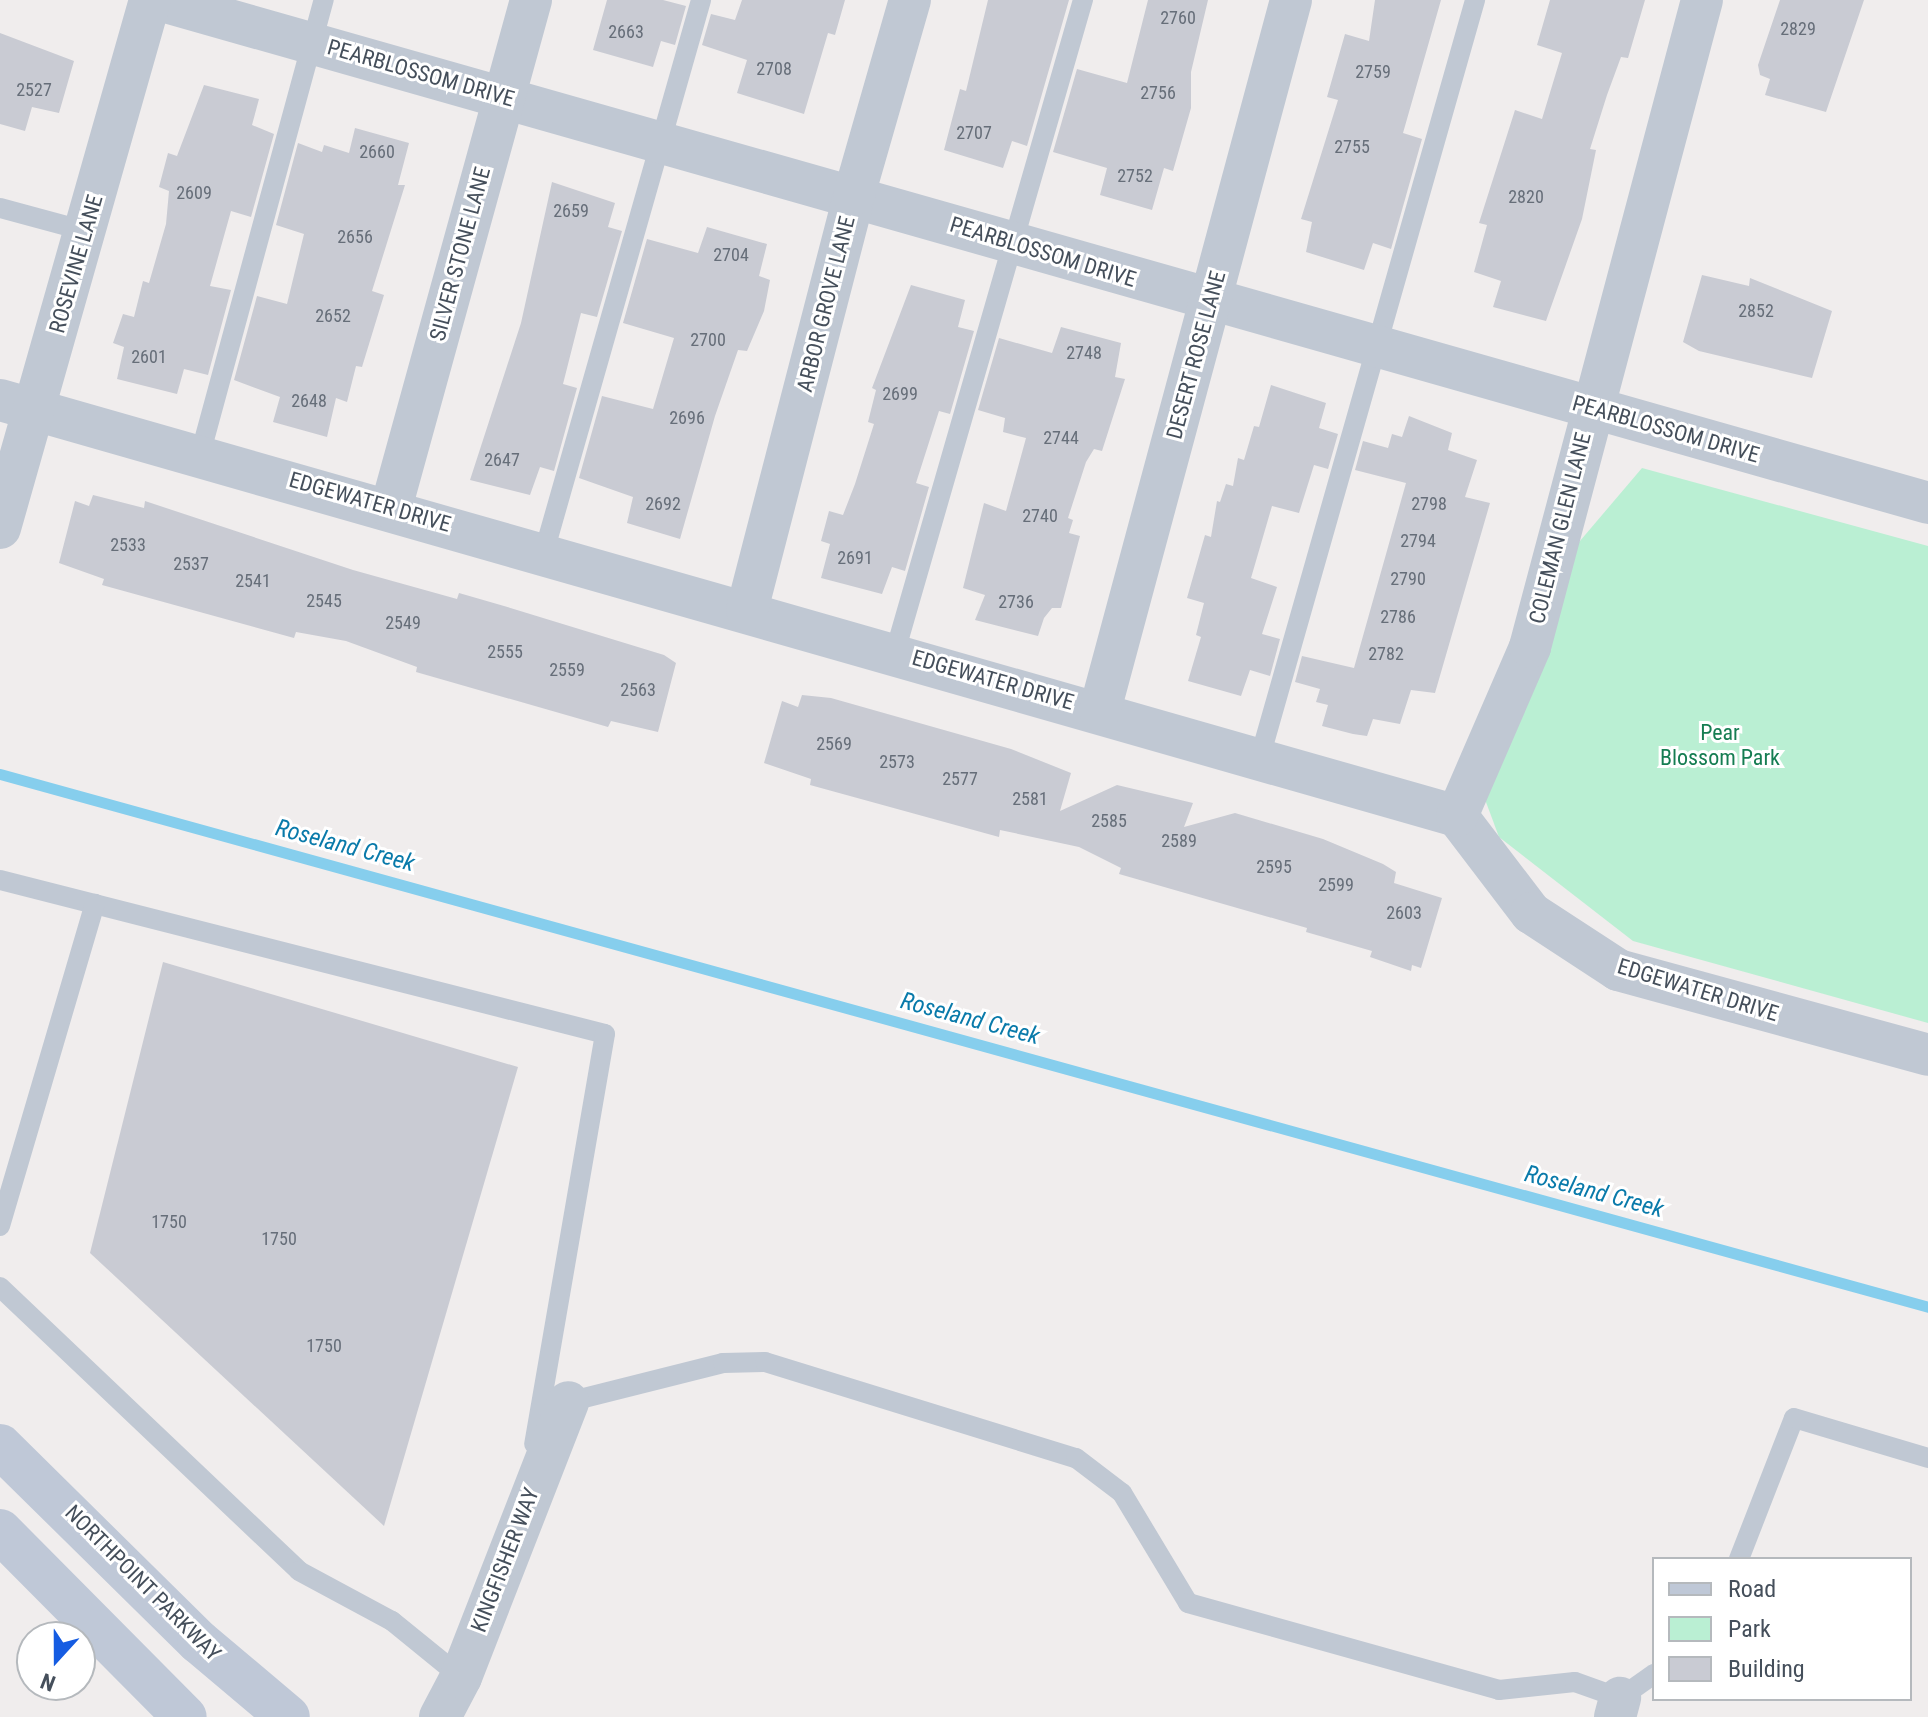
<!DOCTYPE html>
<style>
body{margin:0}
#map{position:relative;width:1928px;height:1717px;overflow:hidden;background:#f0eded;font-family:"Roboto Condensed",sans-serif}
div>[style]{position:absolute}
.green>*{inset:0;background:#baefd3}
.stream>*{height:11px;margin:-5.5px;padding:0 5.5px;transform-origin:5.5px;border-radius:5.5px;background:#86ceed}
.building>*{inset:0;background:#c9cbd3}
.lane>*{height:20px;margin:-10px;padding:0 10px;transform-origin:10px;border-radius:10px;background:#c0c8d3}
.street>*{height:42px;margin:-21px;padding:0 21px;transform-origin:21px;border-radius:21px;background:#c0c8d3}
.secondary>*{height:44px;margin:-22px;padding:0 22px;transform-origin:22px;border-radius:22px;background:#bfc8d7}
span{translate:-50% -50%;white-space:nowrap;text-align:center;line-height:1.15;-webkit-text-stroke:6px #fff;paint-order:stroke}
.number-label{font-size:18px;color:#666e79}
.number-label span{-webkit-text-stroke-width:0}
.street-label{font-size:22px;color:#454f5b}
.park-label{font-size:22px;color:#157d52}
.water-label{font-size:24px;color:#097aaa;font-style:italic}
.legend{position:absolute;left:1652px;top:1557px;width:260px;height:144px;box-sizing:border-box;background:#fff;border:2px solid #b5b9bd;margin:0;padding:10px 14px;list-style:none;font-size:24px;color:#454f5b}
.legend li{display:flex;align-items:center;gap:16px;height:40px}
.legend b{width:40px;border:2px solid #b5b9bd}
.north{position:absolute;left:16px;top:1621px;width:80px;height:80px;box-sizing:border-box;background:#fff;border:2px solid #b5b9bd;border-radius:50%;rotate:201deg;font-size:22px;font-weight:700;line-height:32px;text-align:center;color:#454f5b}
.north::after{content:'';display:block;margin:auto;width:28px;height:36px;background:#155ce2;clip-path:polygon(50% 0,100% 100%,50% 72%,0 100%)}
</style>
<div id="map">
<div class="green">
<i style="clip-path:polygon(1642px 468px,1928px 546px,1928px 1023px,1633px 941px,1499px 837px,1480px 786px,1574px 548px)"></i>
</div>
<div class="stream">
<i style="left:0;top:774px;width:2000px;rotate:15.45deg"></i>
</div>
<div class="building">
<i style="clip-path:polygon(607px 0,663px 0,686px 6px,675px 45px,661px 41px,653px 67px,593px 50px)"></i>
<i style="clip-path:polygon(742px 0,845px 0,835px 35px,828px 33px,804px 114px,737px 93px,747px 60px,702px 45px,711px 14px,735px 20px)"></i>
<i style="clip-path:polygon(988px 0,1069px 0,1027px 146px,1012px 141px,1003px 168px,944px 150px,960px 89px,966px 91px)"></i>
<i style="clip-path:polygon(1148px 0,1208px 0,1191px 72px,1191px 108px,1173px 171px,1164px 168px,1152px 210px,1100px 195px,1107px 168px,1053px 152px,1077px 69px,1127px 83px)"></i>
<i style="clip-path:polygon(1375px 0,1441px 0,1403px 133px,1422px 139px,1391px 249px,1373px 243px,1364px 270px,1306px 252px,1312px 222px,1301px 219px,1338px 100px,1327px 97px,1345px 34px,1369px 41px)"></i>
<i style="clip-path:polygon(1550px 0,1645px 0,1628px 58px,1621px 57px,1607px 95px,1590px 149px,1596px 150px,1582px 219px,1546px 321px,1493px 307px,1501px 281px,1474px 272px,1487px 225px,1479px 223px,1515px 110px,1542px 119px,1562px 53px,1537px 45px)"></i>
<i style="clip-path:polygon(1780px 0,1864px 0,1826px 112px,1765px 95px,1770px 79px,1760px 75px,1758px 65px)"></i>
<i style="clip-path:polygon(0 33px,74px 61px,59px 113px,32px 107px,25px 131px,0 124px)"></i>
<i style="clip-path:polygon(204px 85px,259px 99px,252px 125px,274px 134px,251px 217px,231px 211px,210px 286px,231px 290px,208px 375px,184px 369px,177px 394px,117px 379px,124px 347px,113px 343px,123px 314px,134px 317px,143px 281px,149px 283px,166px 224px,169px 191px,159px 187px,168px 153px,177px 156px)"></i>
<i style="clip-path:polygon(355px 128px,409px 143px,398px 185px,405px 185px,372px 291px,384px 295px,362px 367px,356px 366px,347px 402px,336px 398px,327px 437px,273px 422px,280px 397px,234px 380px,257px 296px,287px 304px,304px 234px,276px 225px,298px 143px,322px 152px,324px 145px,349px 153px)"></i>
<i style="clip-path:polygon(552px 182px,615px 203px,608px 227px,622px 231px,597px 317px,581px 313px,563px 384px,577px 388px,554px 471px,540px 467px,530px 495px,470px 480px,521px 323px)"></i>
<i style="clip-path:polygon(707px 227px,767px 244px,759px 276px,770px 280px,764px 311px,747px 351px,738px 350px,715px 416px,680px 539px,627px 523px,633px 497px,579px 478px,602px 396px,653px 409px,674px 338px,623px 323px,647px 239px,698px 253px)"></i>
<i style="clip-path:polygon(1702px 275px,1749px 286px,1750px 278px,1832px 311px,1812px 378px,1699px 351px,1683px 342px)"></i>
<i style="clip-path:polygon(911px 285px,965px 300px,958px 327px,974px 331px,950px 414px,939px 411px,916px 483px,929px 487px,905px 571px,892px 567px,882px 594px,821px 578px,830px 544px,821px 541px,829px 511px,843px 515px,855px 484px,874px 424px,868px 422px,876px 390px,872px 388px)"></i>
<i style="clip-path:polygon(1061px 327px,1121px 343px,1115px 377px,1125px 379px,1102px 451px,1094px 449px,1086px 462px,1068px 518px,1073px 520px,1069px 533px,1080px 536px,1061px 608px,1052px 608px,1044px 618px,1038px 636px,975px 620px,985px 595px,963px 588px,984px 503px,1006px 511px,1026px 438px,1003px 432px,1005px 418px,978px 410px,999px 338px,1052px 353px)"></i>
<i style="clip-path:polygon(1271px 385px,1326px 403px,1319px 428px,1338px 434px,1328px 469px,1314px 465px,1299px 513px,1272px 506px,1251px 578px,1277px 587px,1262px 634px,1280px 639px,1270px 676px,1250px 670px,1241px 696px,1188px 681px,1201px 637px,1196px 635px,1204px 603px,1187px 598px,1205px 535px,1211px 537px,1217px 501px,1220px 502px,1226px 484px,1233px 486px,1238px 458px,1244px 460px,1254px 426px,1259px 427px)"></i>
<i style="clip-path:polygon(1409px 416px,1452px 433px,1448px 450px,1477px 460px,1465px 497px,1490px 503px,1435px 693px,1411px 690px,1400px 724px,1373px 719px,1367px 736px,1353px 734px,1322px 726px,1328px 705px,1316px 702px,1320px 689px,1295px 682px,1302px 656px,1354px 668px,1406px 483px,1355px 470px,1363px 441px,1388px 448px,1392px 434px,1402px 437px)"></i>
<i style="clip-path:polygon(93px 495px,144px 508px,145px 501px,353px 570px,457px 599px,459px 593px,504px 606px,664px 655px,676px 663px,658px 732px,611px 721px,608px 727px,416px 672px,417px 667px,346px 641px,296px 632px,294px 638px,102px 585px,104px 579px,59px 563px,75px 501px,89px 506px)"></i>
<i style="clip-path:polygon(802px 695px,831px 698px,1011px 749px,1071px 773px,1060px 811px,1117px 785px,1193px 803px,1184px 827px,1235px 813px,1323px 839px,1383px 864px,1396px 872px,1394px 883px,1442px 898px,1421px 968px,1412px 965px,1411px 971px,1370px 957px,1372px 951px,1306px 932px,1307px 928px,1119px 874px,1121px 868px,1079px 847px,1000px 830px,999px 837px,810px 785px,811px 779px,764px 763px,782px 701px,798px 707px)"></i>
<i style="clip-path:polygon(163px 962px,518px 1067px,384px 1526px,90px 1253px)"></i>
</div>
<div class="lane">
<i style="left:0;top:208px;width:88px;rotate:15.1deg"></i>
<i style="left:200px;top:455px;width:472px;rotate:-74.8deg"></i>
<i style="left:544px;top:552px;width:574px;rotate:-74.12deg"></i>
<i style="left:895px;top:652px;width:679px;rotate:-73.92deg"></i>
<i style="left:1260px;top:757px;width:787px;rotate:-74.14deg"></i>
<i style="left:0;top:880px;width:624px;rotate:14.28deg"></i>
<i style="left:605px;top:1034px;width:416px;rotate:99.8deg"></i>
<i style="left:0;top:1226px;width:336px;rotate:-73.6deg"></i>
<i style="left:0;top:1287px;width:412px;rotate:43.5deg"></i>
<i style="left:299px;top:1571px;width:106px;rotate:28.3deg"></i>
<i style="left:392px;top:1621px;width:89px;rotate:39.1deg"></i>
<i style="left:568px;top:1402px;width:160px;rotate:-14.1deg"></i>
<i style="left:723px;top:1363px;width:42px;rotate:-1.4deg"></i>
<i style="left:765px;top:1362px;width:325px;rotate:17.2deg"></i>
<i style="left:1076px;top:1458px;width:58px;rotate:37.3deg"></i>
<i style="left:1122px;top:1493px;width:128px;rotate:59deg"></i>
<i style="left:1188px;top:1603px;width:323px;rotate:15.6deg"></i>
<i style="left:1499px;top:1690px;width:76px;rotate:-6deg"></i>
<i style="left:1575px;top:1682px;width:48px;rotate:19.6deg"></i>
<i style="left:1620px;top:1698px;width:42px;rotate:-35.2deg"></i>
<i style="left:1739px;top:1559px;width:151px;rotate:-68.7deg"></i>
<i style="left:1794px;top:1418px;width:140px;rotate:16.6deg"></i>
</div>
<div class="street">
<i style="left:159px;top:0;width:1839px;rotate:15.87deg"></i>
<i style="left:0;top:400px;width:1515px;rotate:15.94deg"></i>
<i style="left:1457px;top:816px;width:122px;rotate:52.7deg"></i>
<i style="left:1531px;top:913px;width:104px;rotate:33.2deg"></i>
<i style="left:1618px;top:970px;width:321px;rotate:15.3deg"></i>
<i style="left:391px;top:508px;width:527px;rotate:-74.59deg"></i>
<i style="left:0;top:528px;width:549px;rotate:-74.14deg"></i>
<i style="left:747px;top:610px;width:429px;rotate:-75.5deg"></i>
<i style="left:854px;top:195px;width:203px;rotate:-74deg"></i>
<i style="left:1100px;top:710px;width:735px;rotate:-74.94deg"></i>
<i style="left:1457px;top:816px;width:184px;rotate:-66.6deg"></i>
<i style="left:1530px;top:647px;width:669px;rotate:-75.11deg"></i>
<i style="left:440px;top:1717px;width:45px;rotate:-62.3deg"></i>
<i style="left:461px;top:1677px;width:295px;rotate:-68.7deg"></i>
<i style="left:1615px;top:1717px;width:20px;rotate:-75deg"></i>
</div>
<div class="secondary">
<i style="left:0;top:1446px;width:279px;rotate:44.6deg"></i>
<i style="left:199px;top:1642px;width:116px;rotate:40.1deg"></i>
<i style="left:0;top:1531px;width:262px;rotate:45.2deg"></i>
</div>
<div class="number-label">
<span style="left:1178px;top:18px">2760</span>
<span style="left:1798px;top:29px">2829</span>
<span style="left:626px;top:32px">2663</span>
<span style="left:774px;top:69px">2708</span>
<span style="left:1373px;top:72px">2759</span>
<span style="left:34px;top:90px">2527</span>
<span style="left:1158px;top:93px">2756</span>
<span style="left:974px;top:133px">2707</span>
<span style="left:1352px;top:147px">2755</span>
<span style="left:377px;top:152px">2660</span>
<span style="left:1135px;top:176px">2752</span>
<span style="left:194px;top:193px">2609</span>
<span style="left:1526px;top:197px">2820</span>
<span style="left:571px;top:211px">2659</span>
<span style="left:355px;top:237px">2656</span>
<span style="left:731px;top:255px">2704</span>
<span style="left:1756px;top:311px">2852</span>
<span style="left:333px;top:316px">2652</span>
<span style="left:708px;top:340px">2700</span>
<span style="left:1084px;top:353px">2748</span>
<span style="left:149px;top:357px">2601</span>
<span style="left:900px;top:394px">2699</span>
<span style="left:309px;top:401px">2648</span>
<span style="left:687px;top:418px">2696</span>
<span style="left:1061px;top:438px">2744</span>
<span style="left:502px;top:460px">2647</span>
<span style="left:663px;top:504px">2692</span>
<span style="left:1429px;top:504px">2798</span>
<span style="left:1040px;top:516px">2740</span>
<span style="left:1418px;top:541px">2794</span>
<span style="left:128px;top:545px">2533</span>
<span style="left:855px;top:558px">2691</span>
<span style="left:191px;top:564px">2537</span>
<span style="left:1408px;top:579px">2790</span>
<span style="left:253px;top:581px">2541</span>
<span style="left:324px;top:601px">2545</span>
<span style="left:1016px;top:602px">2736</span>
<span style="left:1398px;top:617px">2786</span>
<span style="left:403px;top:623px">2549</span>
<span style="left:505px;top:652px">2555</span>
<span style="left:1386px;top:654px">2782</span>
<span style="left:567px;top:670px">2559</span>
<span style="left:638px;top:690px">2563</span>
<span style="left:834px;top:744px">2569</span>
<span style="left:897px;top:762px">2573</span>
<span style="left:960px;top:779px">2577</span>
<span style="left:1030px;top:799px">2581</span>
<span style="left:1109px;top:821px">2585</span>
<span style="left:1179px;top:841px">2589</span>
<span style="left:1274px;top:867px">2595</span>
<span style="left:1336px;top:885px">2599</span>
<span style="left:1404px;top:913px">2603</span>
<span style="left:169px;top:1222px">1750</span>
<span style="left:279px;top:1239px">1750</span>
<span style="left:324px;top:1346px">1750</span>
</div>
<div class="street-label">
<span style="left:421px;top:73px;rotate:16deg">PEARBLOSSOM DRIVE</span>
<span style="left:1043px;top:252px;rotate:17deg">PEARBLOSSOM DRIVE</span>
<span style="left:460px;top:254px;rotate:-75deg">SILVER STONE LANE</span>
<span style="left:76px;top:264px;rotate:-74deg">ROSEVINE LANE</span>
<span style="left:826px;top:304px;rotate:-76deg">ARBOR GROVE LANE</span>
<span style="left:1196px;top:355px;rotate:-75deg">DESERT ROSE LANE</span>
<span style="left:1666px;top:429px;rotate:16deg">PEARBLOSSOM DRIVE</span>
<span style="left:370px;top:502px;rotate:16deg">EDGEWATER DRIVE</span>
<span style="left:1560px;top:528px;rotate:-76deg">COLEMAN GLEN LANE</span>
<span style="left:993px;top:680px;rotate:16deg">EDGEWATER DRIVE</span>
<span style="left:1698px;top:990px;rotate:17deg">EDGEWATER DRIVE</span>
<span style="left:505px;top:1560px;rotate:-69deg">KINGFISHER WAY</span>
<span style="left:143px;top:1583px;rotate:45deg">NORTHPOINT PARKWAY</span>
</div>
<div class="park-label">
<span style="left:1720px;top:745px">Pear<br>Blossom Park</span>
</div>
<div class="water-label">
<span style="left:345px;top:846px;rotate:15deg">Roseland Creek</span>
<span style="left:970px;top:1019px;rotate:15deg">Roseland Creek</span>
<span style="left:1594px;top:1192px;rotate:15deg">Roseland Creek</span>
</div>
<ul class="legend">
<li><b style="height:10px;background:#bfc8d7"></b>Road</li>
<li><b style="height:22px;background:#baefd3"></b>Park</li>
<li><b style="height:22px;background:#c9cbd3"></b>Building</li>
</ul>
<div class="north">N</div>
</div>
